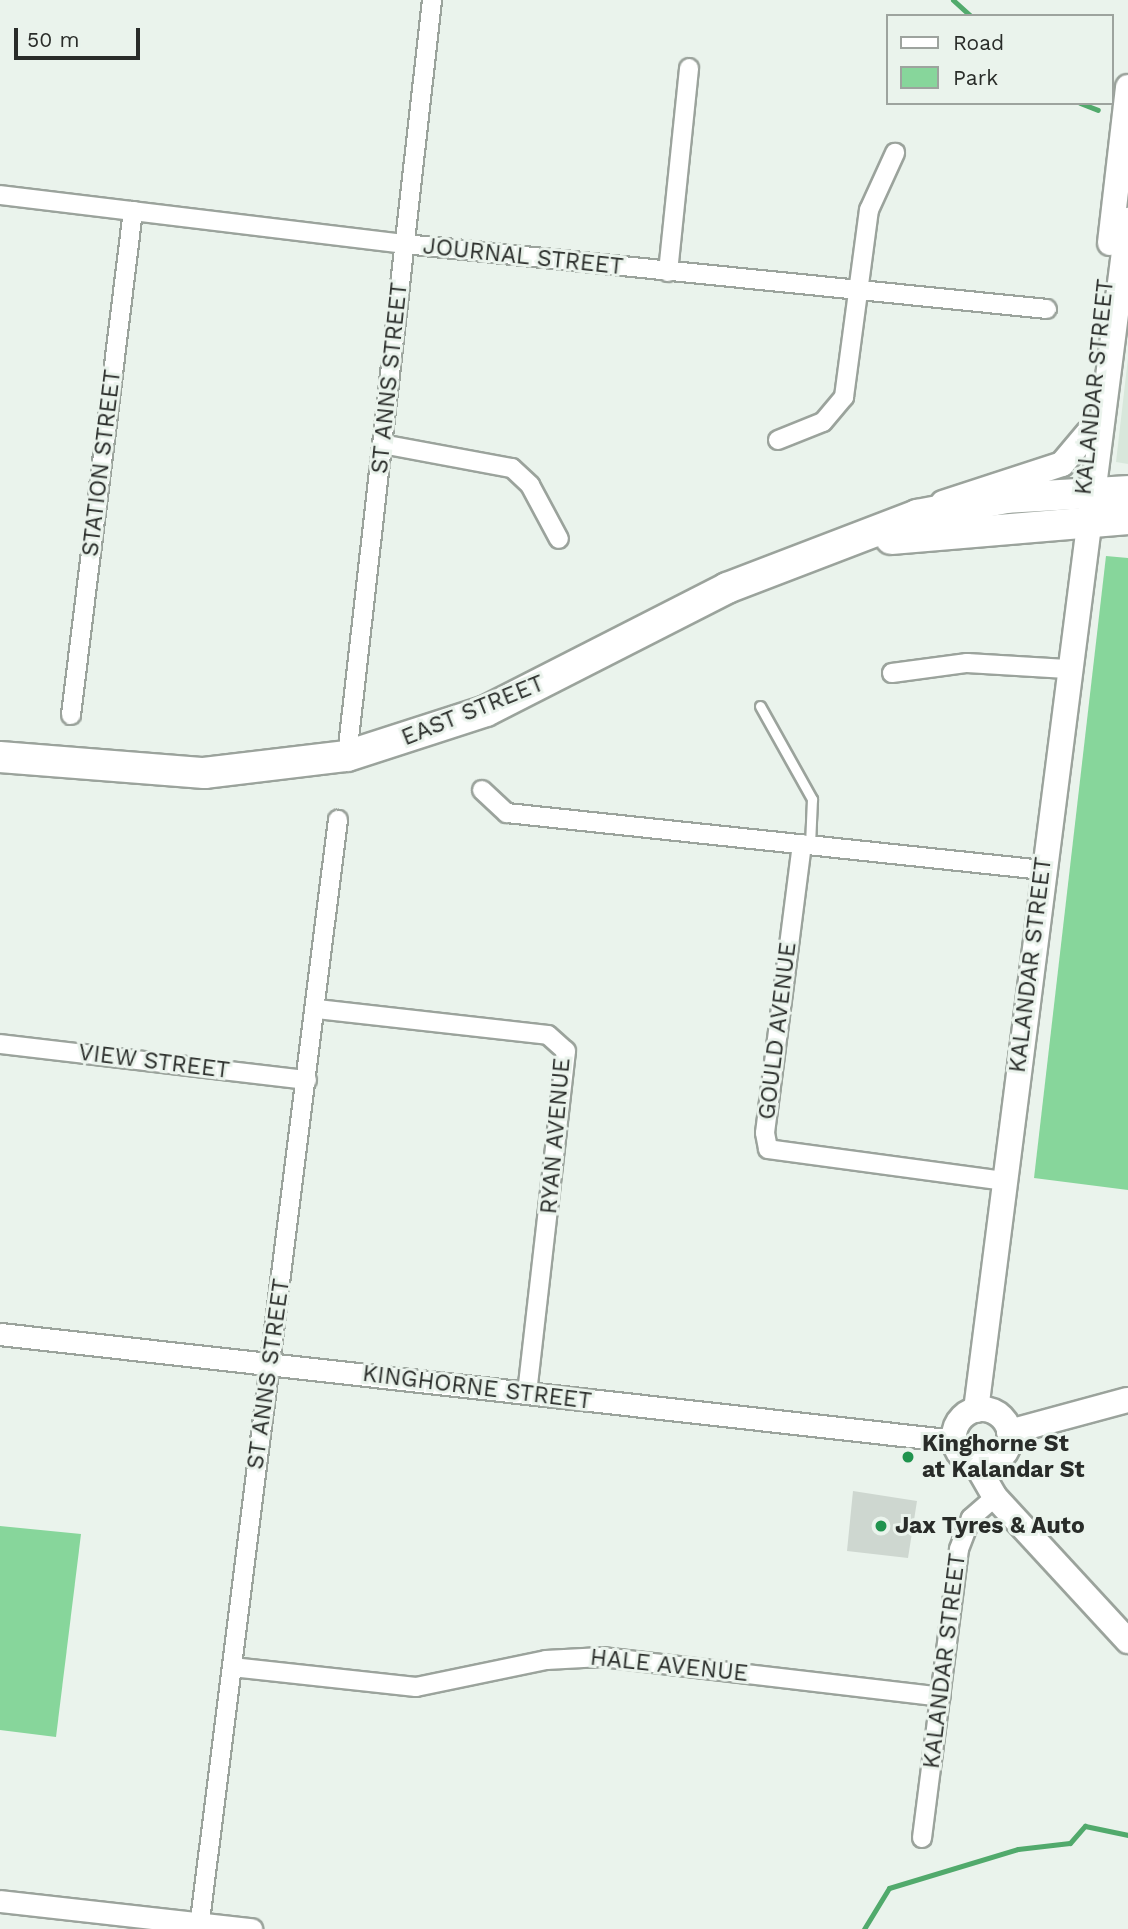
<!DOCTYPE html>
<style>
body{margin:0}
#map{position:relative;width:1128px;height:1929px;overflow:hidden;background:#eaf3ec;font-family:"Work Sans",sans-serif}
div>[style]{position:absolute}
.built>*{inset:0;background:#d8e7db}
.green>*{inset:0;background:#87d69b}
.stream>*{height:5px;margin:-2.5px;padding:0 2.5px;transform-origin:2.5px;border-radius:2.5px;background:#51aa6c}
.building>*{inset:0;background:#ced7d0}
.roads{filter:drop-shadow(2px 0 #9ba39c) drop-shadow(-2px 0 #9ba39c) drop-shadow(0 2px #9ba39c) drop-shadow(0 -2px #9ba39c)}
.service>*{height:9px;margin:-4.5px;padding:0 4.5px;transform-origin:4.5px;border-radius:4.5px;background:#fff}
.minor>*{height:18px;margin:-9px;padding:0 9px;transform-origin:9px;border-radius:9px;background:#fff}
.tertiary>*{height:21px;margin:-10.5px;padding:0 10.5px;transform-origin:10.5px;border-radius:10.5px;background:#fff}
.secondary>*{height:24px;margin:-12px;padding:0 12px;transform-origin:12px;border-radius:12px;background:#fff}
.secondary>.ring{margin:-12px;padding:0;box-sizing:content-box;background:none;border:24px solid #fff;border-radius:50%}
.trunk>*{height:30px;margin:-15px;padding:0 15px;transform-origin:15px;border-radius:15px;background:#fff}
.dots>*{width:19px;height:19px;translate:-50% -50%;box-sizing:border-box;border:4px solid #eaf3ec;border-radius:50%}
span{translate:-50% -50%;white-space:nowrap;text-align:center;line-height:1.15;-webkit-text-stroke:6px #eaf3ec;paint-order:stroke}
.street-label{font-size:23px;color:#292c29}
.poi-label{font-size:23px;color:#292c29;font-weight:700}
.left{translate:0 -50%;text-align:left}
.legend{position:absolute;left:886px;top:14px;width:228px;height:91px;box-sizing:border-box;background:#eaf3ec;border:2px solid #9da39e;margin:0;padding:9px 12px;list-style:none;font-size:21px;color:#292c29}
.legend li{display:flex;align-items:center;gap:14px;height:35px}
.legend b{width:35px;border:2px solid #9da39e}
.scale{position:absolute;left:14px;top:28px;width:126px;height:32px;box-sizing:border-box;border:4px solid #292c29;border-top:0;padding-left:9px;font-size:21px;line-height:24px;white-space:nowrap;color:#292c29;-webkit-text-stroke:5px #eaf3ec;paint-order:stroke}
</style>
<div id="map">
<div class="built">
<i style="clip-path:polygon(1128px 358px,1128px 464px,1116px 462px)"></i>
</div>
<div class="green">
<i style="clip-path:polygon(1106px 556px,1128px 558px,1128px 1190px,1034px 1178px)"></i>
<i style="clip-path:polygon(0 1526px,81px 1534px,56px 1737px,0 1730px)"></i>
</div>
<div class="stream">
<i style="left:953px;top:0;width:24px;rotate:42deg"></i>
<i style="left:1080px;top:103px;width:19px;rotate:21deg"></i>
<i style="left:864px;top:1929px;width:48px;rotate:-58.6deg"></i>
<i style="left:889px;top:1888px;width:135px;rotate:-16.8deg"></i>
<i style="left:1018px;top:1849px;width:52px;rotate:-6.6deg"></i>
<i style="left:1070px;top:1843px;width:23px;rotate:-49deg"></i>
<i style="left:1085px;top:1826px;width:44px;rotate:11.8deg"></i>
</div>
<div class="building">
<i style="clip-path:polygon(853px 1491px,917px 1501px,908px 1558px,847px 1551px)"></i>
</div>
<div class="roads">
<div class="service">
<i style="left:760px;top:706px;width:107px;rotate:60.8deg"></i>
<i style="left:812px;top:799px;width:46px;rotate:92.5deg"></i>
</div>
<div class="minor">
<i style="left:0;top:195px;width:408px;rotate:6.9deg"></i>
<i style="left:405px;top:244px;width:645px;rotate:5.78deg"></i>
<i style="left:668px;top:272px;width:205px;rotate:-84.1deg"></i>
<i style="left:778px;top:440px;width:48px;rotate:-21.8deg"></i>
<i style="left:823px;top:422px;width:33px;rotate:-50deg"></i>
<i style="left:844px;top:397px;width:189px;rotate:-82.4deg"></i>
<i style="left:869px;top:210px;width:63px;rotate:-65.5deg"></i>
<i style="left:382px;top:444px;width:132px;rotate:10.5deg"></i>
<i style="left:512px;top:468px;width:25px;rotate:43deg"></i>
<i style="left:530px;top:485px;width:61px;rotate:61.8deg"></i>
<i style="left:892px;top:673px;width:76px;rotate:-7.6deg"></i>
<i style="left:967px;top:663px;width:100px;rotate:3.4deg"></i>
<i style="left:71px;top:715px;width:508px;rotate:-82.99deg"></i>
<i style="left:347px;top:756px;width:761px;rotate:-83.58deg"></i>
<i style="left:482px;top:790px;width:34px;rotate:43deg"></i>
<i style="left:507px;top:813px;width:539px;rotate:6.07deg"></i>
<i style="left:802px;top:844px;width:291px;rotate:97.3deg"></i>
<i style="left:765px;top:1133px;width:16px;rotate:79deg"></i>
<i style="left:768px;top:1149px;width:238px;rotate:7.7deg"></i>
<i style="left:317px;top:1009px;width:232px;rotate:6.4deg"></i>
<i style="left:548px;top:1035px;width:24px;rotate:42deg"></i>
<i style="left:566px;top:1051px;width:345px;rotate:96.5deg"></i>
<i style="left:0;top:1044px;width:309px;rotate:6.7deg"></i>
<i style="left:232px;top:1667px;width:185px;rotate:6.2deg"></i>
<i style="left:416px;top:1687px;width:133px;rotate:-11.7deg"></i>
<i style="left:546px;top:1660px;width:56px;rotate:-3.1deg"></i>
<i style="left:602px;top:1657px;width:341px;rotate:6.7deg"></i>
<i style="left:922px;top:1838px;width:291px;rotate:-82.7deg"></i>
<i style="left:959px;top:1549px;width:33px;rotate:-69deg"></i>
<i style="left:971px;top:1518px;width:32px;rotate:-41deg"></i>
<i style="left:199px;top:1929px;width:1118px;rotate:-82.86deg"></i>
</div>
<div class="tertiary">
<i style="left:0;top:1334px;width:961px;rotate:6.39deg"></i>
<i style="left:0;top:1901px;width:253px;rotate:6.4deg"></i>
</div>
<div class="secondary">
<i style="left:1110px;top:243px;width:157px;rotate:-83.4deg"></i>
<i style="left:943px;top:503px;width:125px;rotate:-18.1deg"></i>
<i style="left:1062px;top:464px;width:40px;rotate:-50deg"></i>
<i class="ring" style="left:954px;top:1409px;width:32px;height:32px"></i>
<i style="left:976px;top:1410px;width:1200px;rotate:-82.72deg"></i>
<i style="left:1009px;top:1432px;width:123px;rotate:-15.1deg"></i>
<i style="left:976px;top:1464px;width:38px;rotate:60deg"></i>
<i style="left:995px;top:1497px;width:196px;rotate:47.3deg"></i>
</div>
<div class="trunk">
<i style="left:891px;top:539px;width:238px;rotate:-4.8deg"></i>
<i style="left:0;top:757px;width:205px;rotate:4.5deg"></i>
<i style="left:204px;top:773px;width:144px;rotate:-6.8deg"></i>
<i style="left:347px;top:756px;width:146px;rotate:-17.9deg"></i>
<i style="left:486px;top:711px;width:271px;rotate:-27deg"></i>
<i style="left:727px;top:588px;width:204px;rotate:-21deg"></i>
<i style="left:917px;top:515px;width:91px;rotate:-10.8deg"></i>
<i style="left:1006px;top:498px;width:122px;rotate:-3.3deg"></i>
</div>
</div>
<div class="dots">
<i style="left:908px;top:1457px;background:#20934e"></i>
<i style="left:881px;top:1526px;background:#20934e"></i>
</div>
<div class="street-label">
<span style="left:523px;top:257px;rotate:6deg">JOURNAL STREET</span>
<span style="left:390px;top:378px;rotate:-84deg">ST ANNS STREET</span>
<span style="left:1095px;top:387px;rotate:-84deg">KALANDAR STREET</span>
<span style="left:102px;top:463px;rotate:-83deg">STATION STREET</span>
<span style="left:473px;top:711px;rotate:-22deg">EAST STREET</span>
<span style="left:1031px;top:965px;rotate:-83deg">KALANDAR STREET</span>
<span style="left:778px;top:1031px;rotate:-83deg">GOULD AVENUE</span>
<span style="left:154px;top:1062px;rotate:7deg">VIEW STREET</span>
<span style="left:556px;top:1136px;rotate:-85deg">RYAN AVENUE</span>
<span style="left:269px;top:1374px;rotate:-82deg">ST ANNS STREET</span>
<span style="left:477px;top:1388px;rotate:7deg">KINGHORNE STREET</span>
<span style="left:945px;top:1661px;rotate:-83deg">KALANDAR STREET</span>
<span style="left:669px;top:1666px;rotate:6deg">HALE AVENUE</span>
</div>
<div class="poi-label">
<span class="left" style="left:922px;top:1457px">Kinghorne St<br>at Kalandar St</span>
<span class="left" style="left:895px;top:1526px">Jax Tyres &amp; Auto</span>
</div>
<ul class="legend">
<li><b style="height:9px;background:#fff"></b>Road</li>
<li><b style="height:19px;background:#87d69b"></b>Park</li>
</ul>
<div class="scale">50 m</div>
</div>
